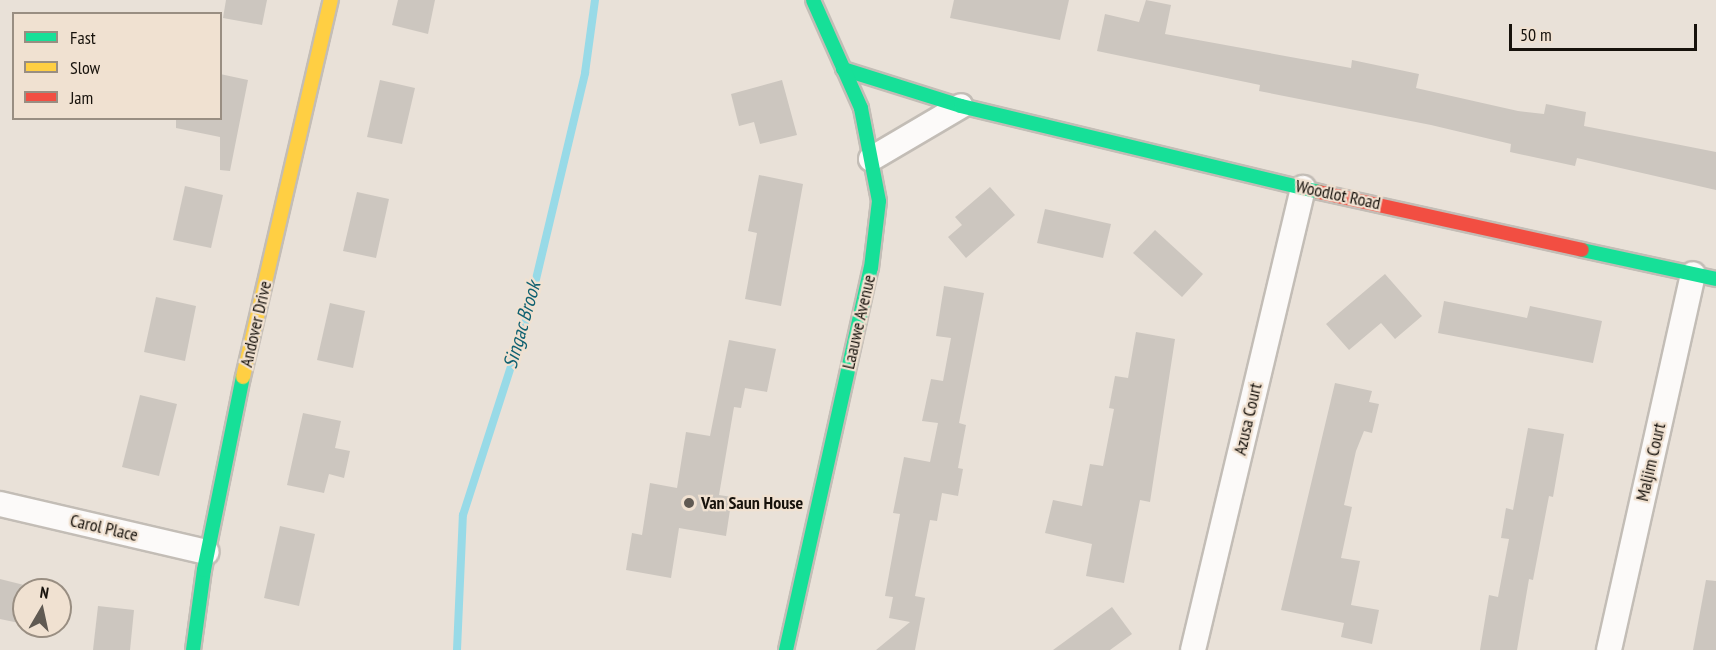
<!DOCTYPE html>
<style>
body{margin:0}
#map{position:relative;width:1716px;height:650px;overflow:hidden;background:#e9e1d8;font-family:"PT Sans Narrow",sans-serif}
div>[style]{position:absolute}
.stream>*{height:8px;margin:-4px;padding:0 4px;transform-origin:4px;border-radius:4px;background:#98dae7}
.building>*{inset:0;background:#ccc6bf}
.roads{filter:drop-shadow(2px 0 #c3bdb6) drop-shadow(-2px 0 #c3bdb6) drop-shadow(0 2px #c3bdb6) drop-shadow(0 -2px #c3bdb6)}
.street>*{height:24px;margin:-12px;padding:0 12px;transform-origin:12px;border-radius:12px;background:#fcfaf9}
.fast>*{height:14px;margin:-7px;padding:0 7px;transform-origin:7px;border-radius:7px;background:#16e098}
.slow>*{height:14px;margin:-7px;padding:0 7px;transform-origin:7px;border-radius:7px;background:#ffcf43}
.jam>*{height:14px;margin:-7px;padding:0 7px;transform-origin:7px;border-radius:7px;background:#f24e42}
.dots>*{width:16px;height:16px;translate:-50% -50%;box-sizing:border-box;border:3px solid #f0e1d1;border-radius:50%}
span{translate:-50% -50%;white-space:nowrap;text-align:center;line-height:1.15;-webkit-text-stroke:4.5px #f0e1d1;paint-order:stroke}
.street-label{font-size:18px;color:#17120c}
.poi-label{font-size:18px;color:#17120c;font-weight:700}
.left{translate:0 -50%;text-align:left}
.water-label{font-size:20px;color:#0f6171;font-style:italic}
.legend{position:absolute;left:12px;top:12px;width:210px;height:108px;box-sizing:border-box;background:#f0e1d1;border:2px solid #998e82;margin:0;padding:8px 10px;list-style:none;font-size:18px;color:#17120c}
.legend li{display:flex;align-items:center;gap:12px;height:30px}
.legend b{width:30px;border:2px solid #998e82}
.north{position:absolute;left:12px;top:578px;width:60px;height:60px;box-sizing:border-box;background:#f0e1d1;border:2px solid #998e82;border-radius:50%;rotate:9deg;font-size:16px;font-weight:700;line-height:24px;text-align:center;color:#17120c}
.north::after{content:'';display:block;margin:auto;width:21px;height:27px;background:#605a53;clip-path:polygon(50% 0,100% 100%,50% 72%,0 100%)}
.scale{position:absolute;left:1509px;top:24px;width:188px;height:27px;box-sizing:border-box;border:3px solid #17120c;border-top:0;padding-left:8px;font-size:18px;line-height:21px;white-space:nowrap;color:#17120c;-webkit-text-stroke:4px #f0e1d1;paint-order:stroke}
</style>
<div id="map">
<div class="stream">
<i style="left:457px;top:650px;width:135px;rotate:-87.5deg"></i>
<i style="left:463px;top:515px;width:208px;rotate:-72.1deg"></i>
<i style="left:527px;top:317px;width:251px;rotate:-76.6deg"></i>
<i style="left:585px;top:73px;width:74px;rotate:-82.2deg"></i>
</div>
<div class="building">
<i style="clip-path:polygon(226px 0,267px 0,262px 25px,223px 18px)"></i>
<i style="clip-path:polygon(398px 0,435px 0,428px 34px,392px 25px)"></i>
<i style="clip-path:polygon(954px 0,1069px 0,1060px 40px,950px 18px)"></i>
<i style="clip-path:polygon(1146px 0,1171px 5px,1165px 34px,1351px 68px,1352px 60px,1419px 74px,1416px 88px,1518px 111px,1544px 114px,1546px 104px,1586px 112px,1584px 126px,1716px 152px,1716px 190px,1577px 158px,1575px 166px,1510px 152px,1511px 144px,1431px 125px,1259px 91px,1260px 85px,1097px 51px,1105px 14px,1139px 22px)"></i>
<i style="clip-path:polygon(220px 74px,248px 80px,230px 171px,220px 170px,220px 137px,176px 128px,176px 118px,220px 118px)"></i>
<i style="clip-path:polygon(380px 80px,415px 88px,402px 144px,367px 137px)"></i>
<i style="clip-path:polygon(782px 80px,797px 135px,760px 144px,754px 122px,739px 126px,731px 94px)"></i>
<i style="clip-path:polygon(759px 175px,803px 184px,781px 306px,745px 299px,757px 233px,748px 231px)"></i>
<i style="clip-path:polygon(185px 186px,223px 195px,211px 248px,173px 240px)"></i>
<i style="clip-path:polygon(990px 187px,1015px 215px,966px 258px,948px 237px,962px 225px,955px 217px)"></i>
<i style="clip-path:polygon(357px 192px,389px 199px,376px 258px,343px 251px)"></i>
<i style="clip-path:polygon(1045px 209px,1111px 224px,1103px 258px,1037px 243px)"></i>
<i style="clip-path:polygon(1155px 230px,1203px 274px,1182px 297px,1133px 253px)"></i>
<i style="clip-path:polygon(1385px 274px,1422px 316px,1395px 339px,1381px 323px,1349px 350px,1326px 324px)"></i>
<i style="clip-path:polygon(944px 286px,984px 293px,959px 423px,966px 425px,958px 468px,963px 469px,958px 496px,942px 493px,937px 521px,930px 520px,915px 596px,925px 598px,915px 650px,876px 650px,910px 622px,889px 618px,893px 597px,885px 596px,900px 514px,893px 513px,904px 457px,930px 462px,938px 423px,922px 421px,931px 379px,943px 381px,951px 338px,936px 336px)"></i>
<i style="clip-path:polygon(156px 297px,196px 306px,185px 361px,144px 352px)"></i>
<i style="clip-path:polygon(1444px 301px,1527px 318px,1530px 306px,1602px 321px,1593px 363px,1438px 333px)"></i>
<i style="clip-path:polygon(330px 303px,365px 311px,353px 368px,317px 360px)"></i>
<i style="clip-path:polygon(1136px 332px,1175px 339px,1150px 502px,1140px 500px,1124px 583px,1086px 576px,1092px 544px,1045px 533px,1053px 500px,1082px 506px,1090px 464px,1103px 466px,1114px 409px,1109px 408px,1115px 376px,1128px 378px)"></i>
<i style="clip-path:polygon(729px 340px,776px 349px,767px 392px,745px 388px,741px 408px,734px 407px,719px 495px,732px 497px,726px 536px,679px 528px,671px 578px,626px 570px,632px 533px,642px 535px,650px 483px,677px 488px,686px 432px,710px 436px)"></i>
<i style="clip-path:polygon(1335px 383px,1372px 391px,1369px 402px,1379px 404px,1372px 433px,1364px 431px,1356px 451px,1344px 505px,1352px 507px,1341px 558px,1360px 561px,1351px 605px,1379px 610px,1372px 644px,1341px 637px,1344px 623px,1281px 610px)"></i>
<i style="clip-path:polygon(140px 395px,177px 404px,159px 476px,122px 467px)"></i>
<i style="clip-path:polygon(303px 413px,341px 421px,335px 448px,350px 451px,344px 478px,329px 474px,324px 493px,287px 485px)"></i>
<i style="clip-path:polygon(1528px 428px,1564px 434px,1553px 497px,1549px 496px,1533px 580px,1529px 579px,1517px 650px,1480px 650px,1489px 595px,1498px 597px,1509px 539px,1501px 538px,1506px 508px,1513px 510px)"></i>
<i style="clip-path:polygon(280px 526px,315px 534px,299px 606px,264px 598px)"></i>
<i style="clip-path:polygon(0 579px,24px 585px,24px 624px,0 619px)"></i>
<i style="clip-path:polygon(1706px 580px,1716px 581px,1716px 650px,1693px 650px)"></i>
<i style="clip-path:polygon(98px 606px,134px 610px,130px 650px,93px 650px)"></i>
<i style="clip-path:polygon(1112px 607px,1132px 634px,1110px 650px,1053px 650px)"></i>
</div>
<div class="roads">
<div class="street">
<i style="left:871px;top:159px;width:104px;rotate:-30.5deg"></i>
<i style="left:0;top:504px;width:212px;rotate:13.1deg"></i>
<i style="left:1193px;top:650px;width:475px;rotate:-76.6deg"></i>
<i style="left:1609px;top:650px;width:385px;rotate:-77.4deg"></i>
</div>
<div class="fast">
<i style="left:843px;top:69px;width:124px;rotate:17.4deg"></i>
<i style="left:961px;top:106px;width:368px;rotate:13.5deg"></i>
<i style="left:1582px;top:250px;width:137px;rotate:12.2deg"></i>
<i style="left:193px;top:650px;width:81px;rotate:-82.2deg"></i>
<i style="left:204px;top:570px;width:197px;rotate:-78.6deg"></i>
<i style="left:786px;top:650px;width:391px;rotate:-77.5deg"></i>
<i style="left:871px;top:268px;width:67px;rotate:-83.2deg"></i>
<i style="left:879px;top:201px;width:95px;rotate:-101deg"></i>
<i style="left:861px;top:108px;width:118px;rotate:-114deg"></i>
</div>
<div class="slow">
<i style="left:243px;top:377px;width:387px;rotate:-76.9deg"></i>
</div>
<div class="jam">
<i style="left:1319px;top:192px;width:269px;rotate:12.4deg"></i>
</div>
</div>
<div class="dots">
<i style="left:689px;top:503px;background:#605a53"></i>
</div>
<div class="street-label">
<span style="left:1338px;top:195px;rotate:12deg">Woodlot Road</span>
<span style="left:859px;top:322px;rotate:-77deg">Laauwe Avenue</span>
<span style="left:256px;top:324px;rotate:-77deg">Andover Drive</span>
<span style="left:1248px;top:419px;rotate:-77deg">Azusa Court</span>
<span style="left:1651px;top:462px;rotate:-77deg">Maljim Court</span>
<span style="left:104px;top:528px;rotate:13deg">Carol Place</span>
</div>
<div class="poi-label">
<span class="left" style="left:701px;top:503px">Van Saun House</span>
</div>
<div class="water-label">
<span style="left:522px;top:325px;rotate:-74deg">Singac Brook</span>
</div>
<ul class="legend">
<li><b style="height:8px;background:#16e098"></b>Fast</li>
<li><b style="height:8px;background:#ffcf43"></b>Slow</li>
<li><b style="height:8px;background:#f24e42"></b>Jam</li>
</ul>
<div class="north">N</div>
<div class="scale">50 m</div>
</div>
